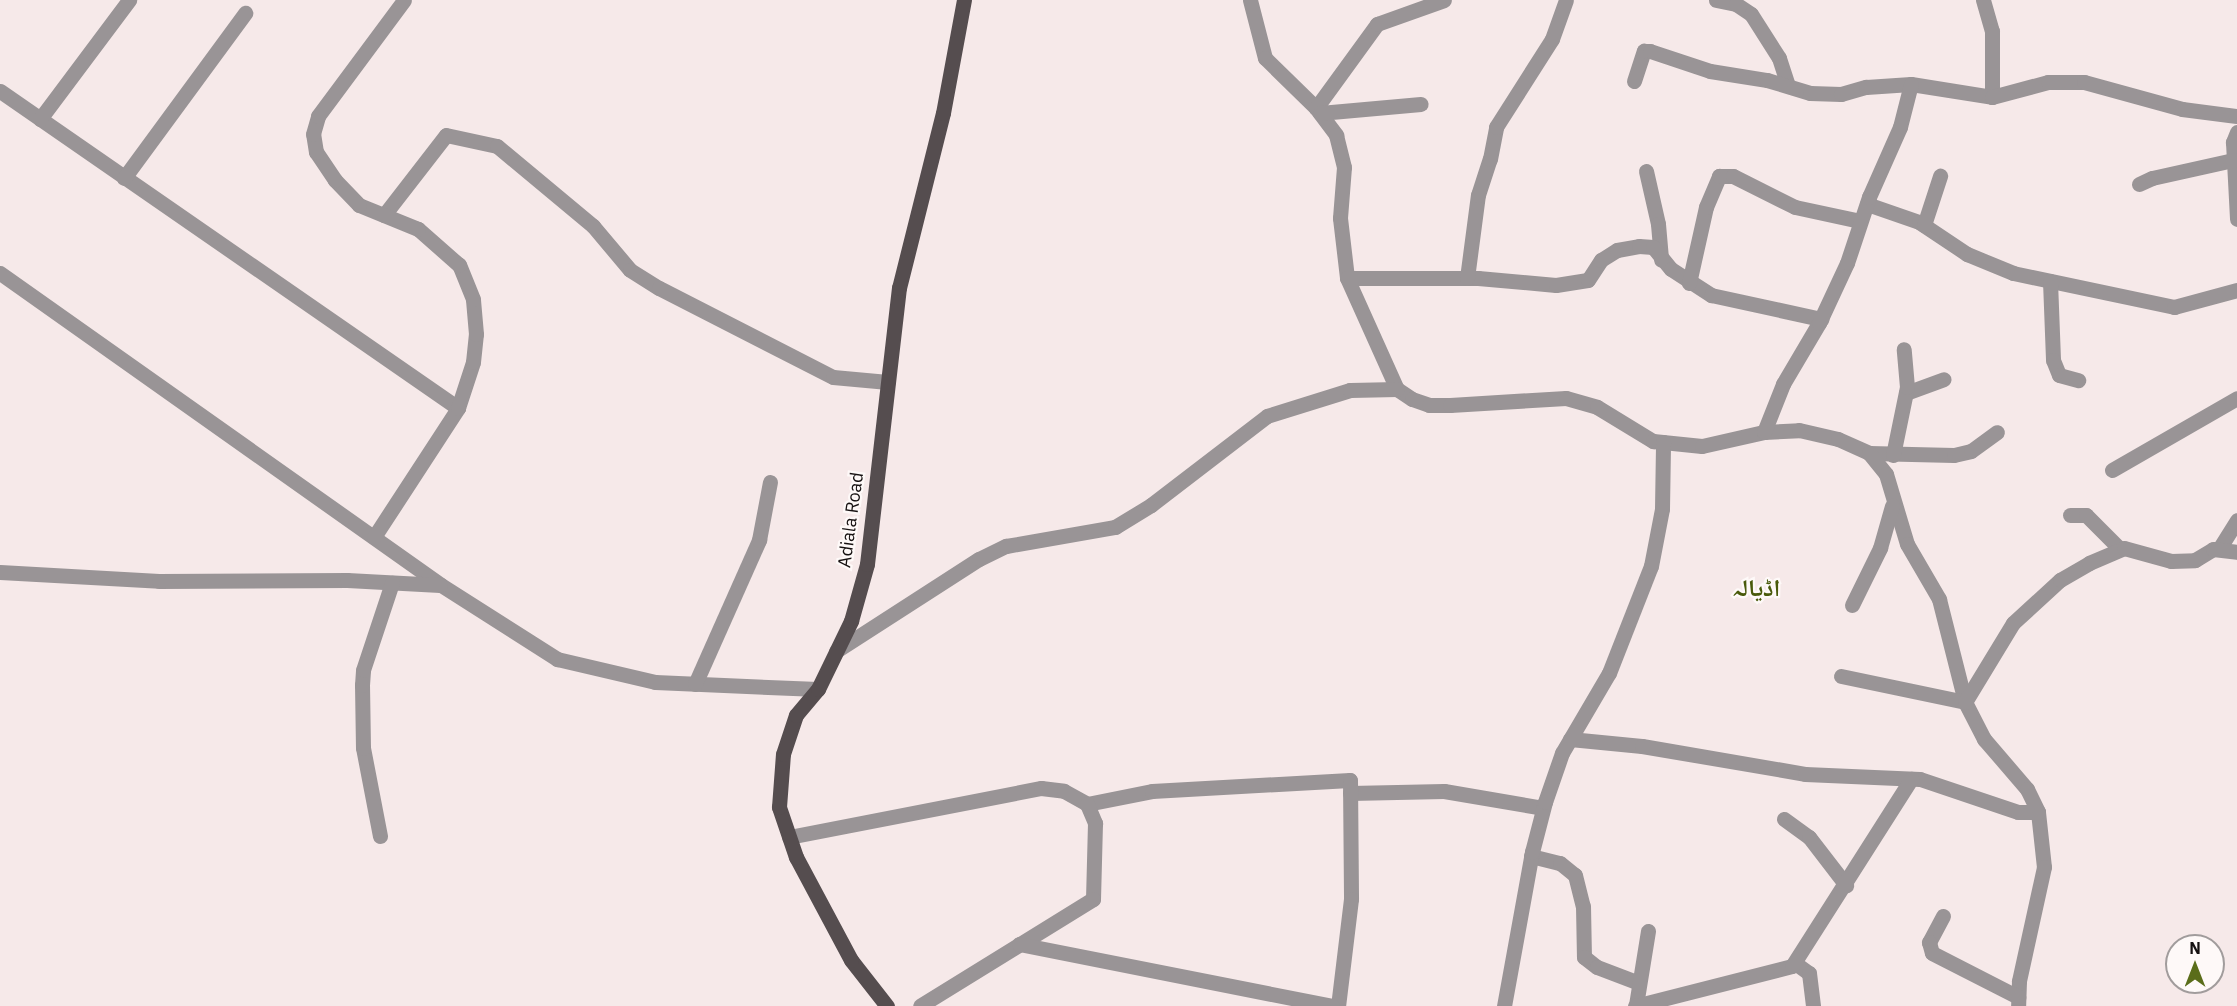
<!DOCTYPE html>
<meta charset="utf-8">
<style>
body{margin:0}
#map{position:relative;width:2237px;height:1006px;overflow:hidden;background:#f6e9e9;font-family:"IBM Plex Sans","Noto Naskh Arabic",sans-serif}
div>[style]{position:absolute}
.minor>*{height:15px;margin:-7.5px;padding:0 7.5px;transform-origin:7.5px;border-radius:7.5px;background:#999496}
.primary>*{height:15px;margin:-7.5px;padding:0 7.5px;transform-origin:7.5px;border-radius:7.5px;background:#554d4f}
span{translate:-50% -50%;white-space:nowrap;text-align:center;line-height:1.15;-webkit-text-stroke:4.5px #fef9f8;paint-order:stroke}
.street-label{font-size:18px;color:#161111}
.district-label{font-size:24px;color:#495a0b;font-weight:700}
.north{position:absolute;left:2165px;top:934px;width:60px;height:60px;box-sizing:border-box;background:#fef9f8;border:2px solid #a19c9c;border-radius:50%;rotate:0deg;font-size:16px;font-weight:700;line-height:24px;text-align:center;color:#161111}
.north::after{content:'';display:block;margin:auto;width:21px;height:27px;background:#5a6d1a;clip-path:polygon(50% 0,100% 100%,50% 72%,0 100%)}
</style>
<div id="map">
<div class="minor">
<i style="left:1250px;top:0;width:60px;rotate:75.5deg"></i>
<i style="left:1265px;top:58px;width:71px;rotate:44.4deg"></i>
<i style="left:1316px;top:108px;width:34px;rotate:53deg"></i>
<i style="left:1336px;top:135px;width:33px;rotate:76deg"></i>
<i style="left:1344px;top:167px;width:51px;rotate:94.5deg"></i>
<i style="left:1340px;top:218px;width:60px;rotate:83.3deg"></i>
<i style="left:1347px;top:278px;width:122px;rotate:65.8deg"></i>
<i style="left:1397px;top:389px;width:18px;rotate:34deg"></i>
<i style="left:1412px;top:399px;width:18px;rotate:19deg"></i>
<i style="left:1429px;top:405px;width:21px"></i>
<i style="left:1450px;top:405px;width:116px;rotate:-3.5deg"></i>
<i style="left:1566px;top:398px;width:32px;rotate:16deg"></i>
<i style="left:1597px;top:407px;width:66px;rotate:31.3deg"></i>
<i style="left:1653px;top:441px;width:49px;rotate:5.8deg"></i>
<i style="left:1702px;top:446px;width:64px;rotate:-12.7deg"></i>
<i style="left:1764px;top:432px;width:35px;rotate:-3deg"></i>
<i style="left:1799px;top:430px;width:40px;rotate:13deg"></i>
<i style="left:1838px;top:439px;width:34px;rotate:24deg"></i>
<i style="left:1869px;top:453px;width:85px;rotate:1.3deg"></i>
<i style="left:1954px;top:455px;width:17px;rotate:-13deg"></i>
<i style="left:1971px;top:451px;width:32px;rotate:-36deg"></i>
<i style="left:1716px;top:0;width:20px;rotate:11deg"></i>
<i style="left:1736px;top:4px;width:18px;rotate:34deg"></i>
<i style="left:1751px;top:14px;width:52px;rotate:57.5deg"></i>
<i style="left:1779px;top:58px;width:28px;rotate:72deg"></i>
<i style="left:1983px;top:0;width:32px;rotate:74deg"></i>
<i style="left:1992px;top:31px;width:66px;rotate:90deg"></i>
<i style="left:1634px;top:81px;width:32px;rotate:-72deg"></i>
<i style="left:1644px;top:51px;width:6px"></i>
<i style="left:1650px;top:51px;width:63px;rotate:18.4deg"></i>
<i style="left:1710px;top:71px;width:58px;rotate:9deg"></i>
<i style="left:1767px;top:80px;width:45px;rotate:16.8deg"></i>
<i style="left:1810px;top:93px;width:31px;rotate:2deg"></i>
<i style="left:1841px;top:94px;width:26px;rotate:-16deg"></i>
<i style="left:1866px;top:87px;width:45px;rotate:-3.8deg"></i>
<i style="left:1911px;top:84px;width:82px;rotate:9.1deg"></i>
<i style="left:1992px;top:97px;width:58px;rotate:-15deg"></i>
<i style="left:2048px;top:82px;width:36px"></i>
<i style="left:2084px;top:82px;width:102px;rotate:15.4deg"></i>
<i style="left:2182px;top:109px;width:55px;rotate:7.3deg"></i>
<i style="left:0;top:91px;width:557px;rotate:34.69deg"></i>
<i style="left:1316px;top:108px;width:104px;rotate:-54deg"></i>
<i style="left:1377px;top:24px;width:71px;rotate:-19.7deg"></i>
<i style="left:1320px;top:113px;width:101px;rotate:-5.1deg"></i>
<i style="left:40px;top:119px;width:149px;rotate:-53.2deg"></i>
<i style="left:2237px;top:132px;width:11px;rotate:112deg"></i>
<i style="left:2233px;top:142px;width:77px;rotate:87deg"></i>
<i style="left:1646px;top:171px;width:54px;rotate:77.2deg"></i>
<i style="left:1658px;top:224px;width:36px;rotate:85deg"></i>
<i style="left:124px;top:178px;width:205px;rotate:-53.7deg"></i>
<i style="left:2139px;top:184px;width:14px;rotate:-25deg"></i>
<i style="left:2152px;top:178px;width:83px;rotate:-12.5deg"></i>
<i style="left:1867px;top:204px;width:55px;rotate:19.1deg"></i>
<i style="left:1919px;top:222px;width:58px;rotate:33.7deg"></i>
<i style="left:1967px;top:254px;width:50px;rotate:22.4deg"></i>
<i style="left:2013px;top:273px;width:165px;rotate:11.9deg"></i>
<i style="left:2174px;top:307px;width:65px;rotate:-15.1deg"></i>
<i style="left:384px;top:215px;width:101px;rotate:-52.2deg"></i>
<i style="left:446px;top:135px;width:52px;rotate:12.2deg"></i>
<i style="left:497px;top:146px;width:125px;rotate:39.8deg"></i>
<i style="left:593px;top:226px;width:57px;rotate:49.9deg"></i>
<i style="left:630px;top:270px;width:34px;rotate:32deg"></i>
<i style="left:659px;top:288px;width:195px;rotate:27.1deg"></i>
<i style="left:833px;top:377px;width:55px;rotate:5.2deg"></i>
<i style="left:1924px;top:225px;width:52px;rotate:-71.9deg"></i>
<i style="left:0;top:273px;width:540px;rotate:35.28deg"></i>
<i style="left:441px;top:585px;width:138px;rotate:32.5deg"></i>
<i style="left:557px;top:659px;width:101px;rotate:13.2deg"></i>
<i style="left:655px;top:682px;width:163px;rotate:2.5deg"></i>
<i style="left:1347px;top:278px;width:131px"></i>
<i style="left:1478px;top:278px;width:78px;rotate:5.1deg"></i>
<i style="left:1556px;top:285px;width:32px;rotate:-9deg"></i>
<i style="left:1588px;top:280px;width:24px;rotate:-57deg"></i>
<i style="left:1601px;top:260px;width:19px;rotate:-32deg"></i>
<i style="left:1617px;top:250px;width:22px;rotate:-10deg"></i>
<i style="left:1639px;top:246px;width:14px;rotate:4deg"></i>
<i style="left:1653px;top:247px;width:28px;rotate:51deg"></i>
<i style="left:1671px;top:269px;width:48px;rotate:33deg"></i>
<i style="left:1711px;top:295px;width:113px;rotate:12.3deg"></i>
<i style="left:1467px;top:278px;width:84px;rotate:-82.5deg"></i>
<i style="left:1478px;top:195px;width:38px;rotate:-72deg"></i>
<i style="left:1490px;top:159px;width:33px;rotate:-79deg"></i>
<i style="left:1496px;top:127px;width:104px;rotate:-57.5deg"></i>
<i style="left:1552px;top:39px;width:41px;rotate:-70.3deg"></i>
<i style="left:2050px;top:281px;width:79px;rotate:87.8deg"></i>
<i style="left:2053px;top:360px;width:16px;rotate:68deg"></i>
<i style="left:2059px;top:375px;width:20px;rotate:15deg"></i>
<i style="left:1689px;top:283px;width:78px;rotate:-77.4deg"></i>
<i style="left:1706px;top:207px;width:34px;rotate:-67deg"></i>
<i style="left:1719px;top:176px;width:14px"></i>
<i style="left:1733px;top:176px;width:69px;rotate:26.6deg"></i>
<i style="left:1795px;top:207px;width:66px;rotate:12.2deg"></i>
<i style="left:1906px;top:393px;width:40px;rotate:-20.2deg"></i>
<i style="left:1764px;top:432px;width:52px;rotate:-68.4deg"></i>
<i style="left:1783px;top:384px;width:71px;rotate:-59.5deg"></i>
<i style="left:1819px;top:323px;width:66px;rotate:-65deg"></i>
<i style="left:1847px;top:263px;width:70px;rotate:-71.6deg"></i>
<i style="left:1869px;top:197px;width:77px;rotate:-66.1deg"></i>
<i style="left:1900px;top:127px;width:44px;rotate:-75.7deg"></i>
<i style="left:1869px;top:453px;width:27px;rotate:51deg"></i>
<i style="left:1886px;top:474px;width:73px;rotate:73.3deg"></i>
<i style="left:1907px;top:544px;width:64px;rotate:59.8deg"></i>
<i style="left:1939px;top:599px;width:106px;rotate:75.8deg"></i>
<i style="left:1965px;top:702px;width:42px;rotate:62.8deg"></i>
<i style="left:1984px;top:739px;width:66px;rotate:49.3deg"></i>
<i style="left:2027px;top:789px;width:25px;rotate:64deg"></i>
<i style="left:2038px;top:812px;width:55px;rotate:83.8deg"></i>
<i style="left:2044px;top:867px;width:117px;rotate:102.4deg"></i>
<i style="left:2019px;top:981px;width:25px;rotate:92deg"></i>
<i style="left:1893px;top:455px;width:69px;rotate:-78.4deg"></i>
<i style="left:1907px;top:387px;width:38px;rotate:-95deg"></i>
<i style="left:2112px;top:470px;width:144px;rotate:-29.9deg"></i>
<i style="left:2070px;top:515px;width:16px"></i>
<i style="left:2086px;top:515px;width:48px;rotate:45deg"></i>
<i style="left:374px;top:537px;width:154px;rotate:-56.9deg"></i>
<i style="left:458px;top:408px;width:48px;rotate:-71.9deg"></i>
<i style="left:473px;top:362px;width:28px;rotate:-84deg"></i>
<i style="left:476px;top:334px;width:35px;rotate:-95deg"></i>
<i style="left:473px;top:299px;width:37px;rotate:-112deg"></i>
<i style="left:459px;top:265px;width:55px;rotate:-138.7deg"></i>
<i style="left:418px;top:229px;width:64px;rotate:-157.9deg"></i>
<i style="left:359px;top:205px;width:35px;rotate:-134deg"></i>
<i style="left:335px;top:180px;width:34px;rotate:-124deg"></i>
<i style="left:316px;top:152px;width:18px;rotate:-99deg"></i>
<i style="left:313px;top:134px;width:19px;rotate:-74deg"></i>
<i style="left:318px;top:116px;width:144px;rotate:-53.4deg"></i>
<i style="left:2219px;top:549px;width:34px;rotate:-58deg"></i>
<i style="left:0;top:572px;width:159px;rotate:3.2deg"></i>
<i style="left:159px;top:581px;width:188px;rotate:-0.3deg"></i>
<i style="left:347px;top:580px;width:93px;rotate:3.1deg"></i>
<i style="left:1852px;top:605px;width:64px;rotate:-63.8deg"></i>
<i style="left:1880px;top:548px;width:44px;rotate:-74.1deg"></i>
<i style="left:836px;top:651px;width:170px;rotate:-32.8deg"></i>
<i style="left:979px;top:559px;width:30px;rotate:-26deg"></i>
<i style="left:1006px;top:546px;width:111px;rotate:-9.9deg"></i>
<i style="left:1115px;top:527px;width:42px;rotate:-31.4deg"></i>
<i style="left:1151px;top:505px;width:146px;rotate:-37.5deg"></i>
<i style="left:1267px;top:416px;width:87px;rotate:-17.4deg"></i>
<i style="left:1350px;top:390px;width:47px;rotate:-1.2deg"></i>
<i style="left:1841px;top:676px;width:127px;rotate:11.8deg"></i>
<i style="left:1965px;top:702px;width:92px;rotate:-58.7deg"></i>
<i style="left:2013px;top:623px;width:64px;rotate:-42.5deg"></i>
<i style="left:2060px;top:580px;width:34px;rotate:-30deg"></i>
<i style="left:2089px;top:563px;width:38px;rotate:-23deg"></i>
<i style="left:2124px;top:548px;width:49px;rotate:15.5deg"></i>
<i style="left:2171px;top:561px;width:24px;rotate:-2deg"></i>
<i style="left:2195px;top:560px;width:21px;rotate:-31deg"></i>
<i style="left:2213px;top:549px;width:24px;rotate:7deg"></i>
<i style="left:695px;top:684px;width:158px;rotate:-66deg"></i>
<i style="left:759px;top:540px;width:59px;rotate:-79.3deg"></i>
<i style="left:1570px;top:739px;width:72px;rotate:5.6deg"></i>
<i style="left:1642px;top:746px;width:165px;rotate:9.7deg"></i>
<i style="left:1805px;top:774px;width:115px;rotate:2.5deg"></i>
<i style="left:1920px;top:779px;width:103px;rotate:18.6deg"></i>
<i style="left:2018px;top:812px;width:20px"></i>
<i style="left:1350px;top:793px;width:94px;rotate:-1.2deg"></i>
<i style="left:1444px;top:791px;width:100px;rotate:9.7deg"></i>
<i style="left:1087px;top:804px;width:66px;rotate:-11.3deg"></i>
<i style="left:1152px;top:791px;width:198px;rotate:-3.2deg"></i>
<i style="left:1350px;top:780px;width:119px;rotate:89.5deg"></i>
<i style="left:1351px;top:899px;width:108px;rotate:96.9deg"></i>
<i style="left:1784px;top:819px;width:31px;rotate:36deg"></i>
<i style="left:1809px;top:837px;width:61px;rotate:52.4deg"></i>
<i style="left:380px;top:836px;width:90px;rotate:-100.9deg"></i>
<i style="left:363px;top:748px;width:63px;rotate:-90.9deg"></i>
<i style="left:362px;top:685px;width:15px;rotate:-86deg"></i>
<i style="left:363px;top:670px;width:92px;rotate:-71.6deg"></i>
<i style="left:789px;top:837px;width:257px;rotate:-11deg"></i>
<i style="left:1041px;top:788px;width:23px;rotate:7deg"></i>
<i style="left:1064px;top:791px;width:26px;rotate:29deg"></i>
<i style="left:1087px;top:804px;width:21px;rotate:67deg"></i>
<i style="left:1095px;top:823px;width:76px;rotate:91.5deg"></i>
<i style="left:1093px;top:899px;width:203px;rotate:148.3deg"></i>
<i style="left:1531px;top:856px;width:30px;rotate:14deg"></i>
<i style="left:1560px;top:863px;width:19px;rotate:39deg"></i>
<i style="left:1575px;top:875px;width:32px;rotate:76deg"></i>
<i style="left:1583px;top:906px;width:51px;rotate:88.9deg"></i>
<i style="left:1584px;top:957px;width:16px;rotate:38deg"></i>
<i style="left:1597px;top:967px;width:45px;rotate:20.9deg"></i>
<i style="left:1943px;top:916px;width:30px;rotate:118deg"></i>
<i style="left:1929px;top:942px;width:11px;rotate:75deg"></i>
<i style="left:1932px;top:953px;width:97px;rotate:27.1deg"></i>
<i style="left:1019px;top:944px;width:319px;rotate:11.2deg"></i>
<i style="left:1795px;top:963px;width:17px;rotate:36deg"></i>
<i style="left:1809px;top:973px;width:33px;rotate:83deg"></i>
<i style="left:1636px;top:1005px;width:75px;rotate:-80.8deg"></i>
<i style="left:1504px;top:1006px;width:157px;rotate:-79.7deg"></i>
<i style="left:1532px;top:852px;width:52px;rotate:-75.4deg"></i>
<i style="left:1545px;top:802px;width:52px;rotate:-70.9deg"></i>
<i style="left:1562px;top:753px;width:93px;rotate:-59.6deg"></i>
<i style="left:1609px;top:673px;width:115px;rotate:-68.6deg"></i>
<i style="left:1651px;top:566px;width:58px;rotate:-79.1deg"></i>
<i style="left:1662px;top:509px;width:67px;rotate:-89.1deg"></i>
<i style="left:1635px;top:1006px;width:162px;rotate:-14.3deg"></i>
<i style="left:1792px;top:966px;width:222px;rotate:-57.5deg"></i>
</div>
<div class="primary">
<i style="left:887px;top:1006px;width:58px;rotate:-128deg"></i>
<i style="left:851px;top:960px;width:117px;rotate:-118.1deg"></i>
<i style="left:796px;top:857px;width:53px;rotate:-108.8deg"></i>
<i style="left:779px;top:807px;width:53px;rotate:-85.7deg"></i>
<i style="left:783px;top:754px;width:41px;rotate:-71.6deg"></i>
<i style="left:796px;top:715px;width:34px;rotate:-50deg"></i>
<i style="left:818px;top:689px;width:76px;rotate:-64.1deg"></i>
<i style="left:851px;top:621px;width:59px;rotate:-74.3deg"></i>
<i style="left:867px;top:564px;width:278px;rotate:-83.4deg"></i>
<i style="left:899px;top:288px;width:180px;rotate:-75.9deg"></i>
<i style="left:943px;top:113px;width:115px;rotate:-79.5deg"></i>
</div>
<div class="street-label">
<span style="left:851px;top:520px;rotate:-82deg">Adiala Road</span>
</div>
<div class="district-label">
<span style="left:1756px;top:588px">اڈیالہ</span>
</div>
<div class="north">N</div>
</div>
